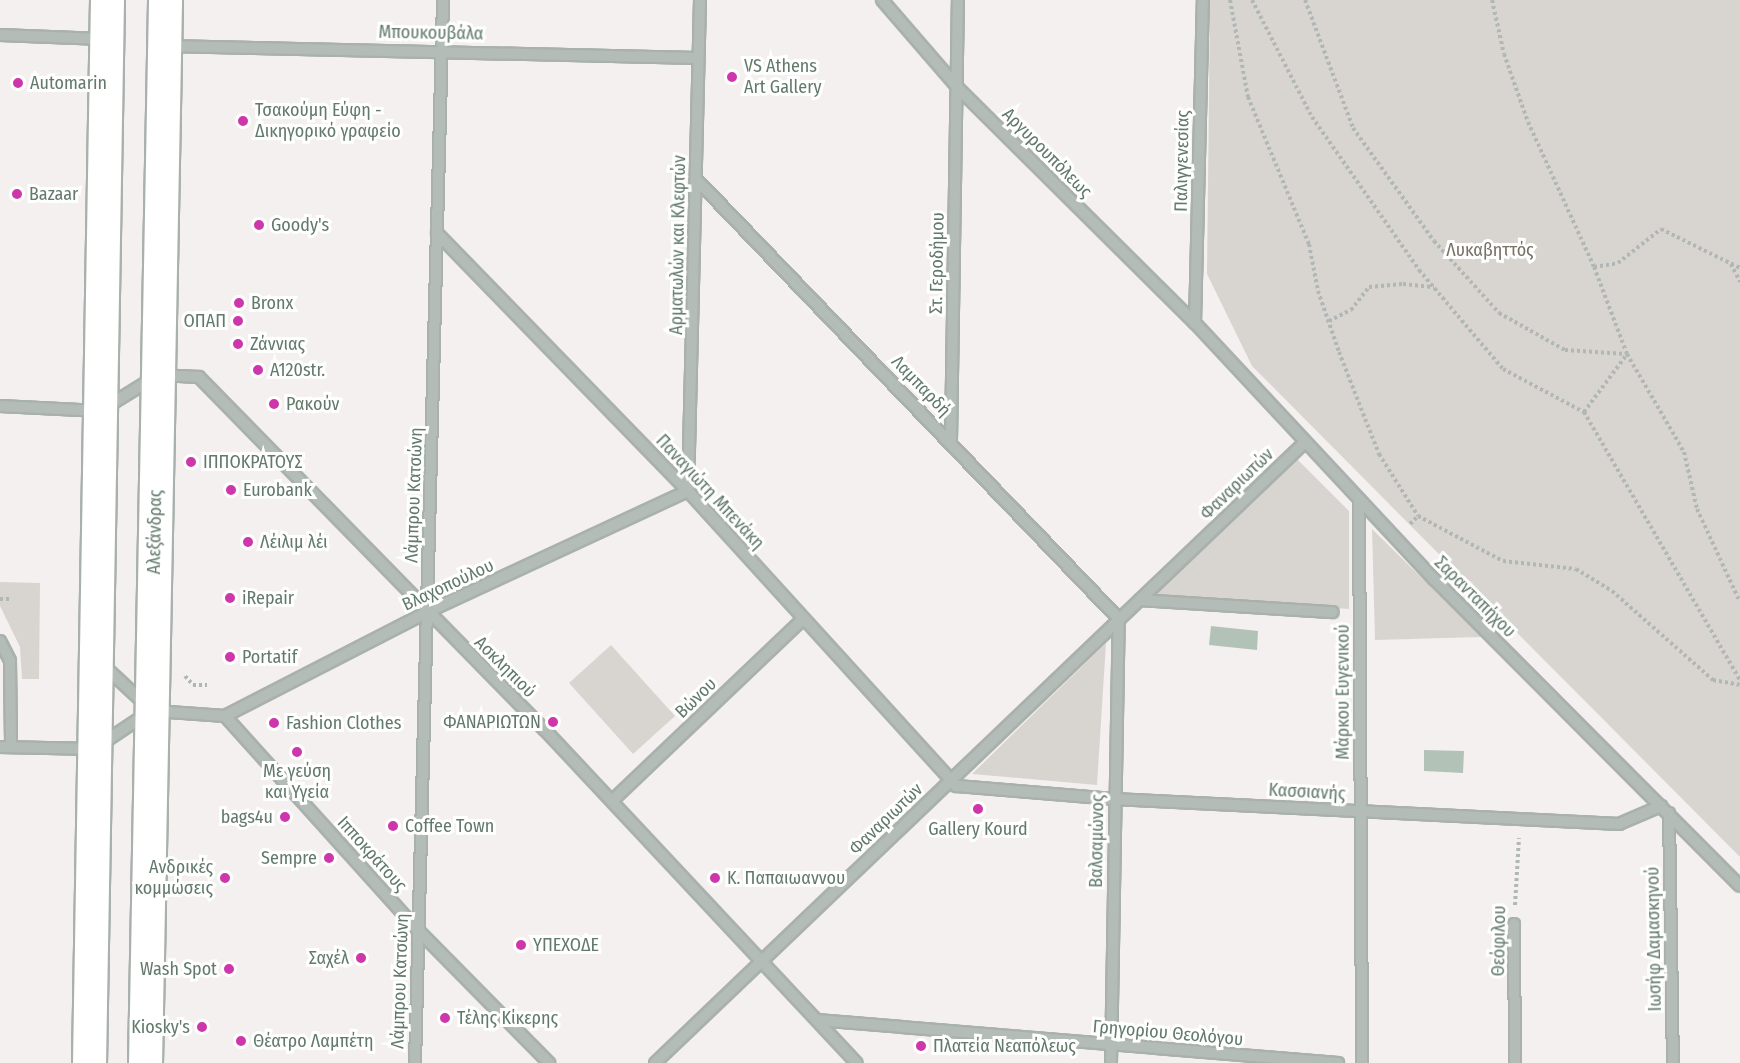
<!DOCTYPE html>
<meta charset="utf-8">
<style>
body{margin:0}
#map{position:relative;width:1740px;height:1063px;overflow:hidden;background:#f4f0f0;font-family:"Fira Sans Condensed",sans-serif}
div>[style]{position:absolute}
.green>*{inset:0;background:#d8d5d0}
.water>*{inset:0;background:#b3c2b7}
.path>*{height:4px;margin-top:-2px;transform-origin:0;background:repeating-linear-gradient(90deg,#b1b7b4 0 3px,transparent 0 6px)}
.roads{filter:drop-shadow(2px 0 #a9b1ac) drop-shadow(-2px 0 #a9b1ac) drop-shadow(0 2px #a9b1ac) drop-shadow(0 -2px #a9b1ac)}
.minor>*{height:10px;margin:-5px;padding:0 5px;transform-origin:5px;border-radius:5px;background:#b4bcb7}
.major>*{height:33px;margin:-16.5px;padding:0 16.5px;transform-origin:16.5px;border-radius:16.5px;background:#fff}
.dots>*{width:16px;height:16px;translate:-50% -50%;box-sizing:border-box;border:3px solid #fff;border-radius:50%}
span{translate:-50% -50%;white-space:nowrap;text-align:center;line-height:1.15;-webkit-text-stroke:6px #fff;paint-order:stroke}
.street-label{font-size:18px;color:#62796b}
.poi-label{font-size:18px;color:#62796b}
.left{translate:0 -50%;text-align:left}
.right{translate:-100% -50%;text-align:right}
.park-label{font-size:18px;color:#767264}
</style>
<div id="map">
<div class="green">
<i style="clip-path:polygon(1210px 0,1740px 0,1740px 857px,1252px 366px,1207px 274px)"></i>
<i style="clip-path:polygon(1297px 459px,1349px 511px,1349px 609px,1153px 596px)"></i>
<i style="clip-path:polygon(1372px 529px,1482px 637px,1375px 640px)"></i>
<i style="clip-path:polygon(0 582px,40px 583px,39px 679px,22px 679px,20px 647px,0 606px)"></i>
<i style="clip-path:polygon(1106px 643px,1097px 785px,972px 774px)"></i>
<i style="clip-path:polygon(611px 645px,675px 716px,633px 754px,569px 683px)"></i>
</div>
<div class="water">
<i style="clip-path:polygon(1211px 626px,1258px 631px,1257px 650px,1209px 645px)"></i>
<i style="clip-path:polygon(1424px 750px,1464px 751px,1463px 773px,1424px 771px)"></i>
</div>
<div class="path">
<i style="left:1230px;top:0;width:99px;rotate:79.5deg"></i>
<i style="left:1248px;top:97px;width:159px;rotate:67.5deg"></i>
<i style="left:1309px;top:244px;width:48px;rotate:79.2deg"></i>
<i style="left:1318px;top:291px;width:65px;rotate:71deg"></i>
<i style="left:1339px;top:352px;width:110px;rotate:68.6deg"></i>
<i style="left:1379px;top:454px;width:73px;rotate:57.8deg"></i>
<i style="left:1252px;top:0;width:131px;rotate:62.9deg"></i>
<i style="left:1312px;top:117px;width:187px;rotate:55deg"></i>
<i style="left:1419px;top:270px;width:130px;rotate:49.7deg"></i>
<i style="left:1503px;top:369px;width:92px;rotate:28deg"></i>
<i style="left:1584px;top:412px;width:72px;rotate:-53.4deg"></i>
<i style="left:1305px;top:0;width:137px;rotate:69.4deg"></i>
<i style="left:1353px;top:128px;width:139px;rotate:54.4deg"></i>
<i style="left:1434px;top:241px;width:97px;rotate:47.9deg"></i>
<i style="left:1499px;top:313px;width:76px;rotate:29.3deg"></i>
<i style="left:1565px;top:350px;width:61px;rotate:3.8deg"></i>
<i style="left:1492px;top:0;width:55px;rotate:77.5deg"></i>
<i style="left:1504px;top:54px;width:72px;rotate:70.6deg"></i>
<i style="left:1528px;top:122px;width:159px;rotate:65.5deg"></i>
<i style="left:1594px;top:267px;width:93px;rotate:69.2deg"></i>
<i style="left:1627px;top:354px;width:113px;rotate:59.8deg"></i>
<i style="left:1684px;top:452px;width:58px;rotate:77.2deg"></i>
<i style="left:1697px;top:509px;width:102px;rotate:65.2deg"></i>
<i style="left:1731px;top:264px;width:20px;rotate:63deg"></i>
<i style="left:1594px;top:267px;width:24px;rotate:-9deg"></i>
<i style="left:1618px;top:263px;width:55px;rotate:-38.3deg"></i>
<i style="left:1661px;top:229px;width:88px;rotate:26.3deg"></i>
<i style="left:1329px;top:321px;width:25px;rotate:-27deg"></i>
<i style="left:1351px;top:310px;width:29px;rotate:-52deg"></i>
<i style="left:1369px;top:287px;width:34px;rotate:-5deg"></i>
<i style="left:1403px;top:284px;width:31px;rotate:6deg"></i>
<i style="left:1584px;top:412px;width:310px;rotate:59.8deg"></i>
<i style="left:1410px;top:524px;width:11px;rotate:-45deg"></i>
<i style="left:1418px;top:516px;width:96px;rotate:27.9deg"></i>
<i style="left:1503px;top:561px;width:73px;rotate:6.3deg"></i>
<i style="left:1576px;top:569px;width:42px;rotate:31.4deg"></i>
<i style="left:1612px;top:591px;width:135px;rotate:41.4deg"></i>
<i style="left:1713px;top:680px;width:27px;rotate:10deg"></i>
<i style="left:0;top:599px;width:10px"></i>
<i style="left:185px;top:676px;width:12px;rotate:48deg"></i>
<i style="left:193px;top:685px;width:14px"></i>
<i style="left:1515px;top:905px;width:67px;rotate:-86.6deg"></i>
</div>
<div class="roads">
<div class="minor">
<i style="left:882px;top:0;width:115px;rotate:49.2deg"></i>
<i style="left:957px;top:87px;width:335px;rotate:44.8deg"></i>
<i style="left:1195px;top:323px;width:350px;rotate:47deg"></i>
<i style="left:1434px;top:579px;width:433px;rotate:45.1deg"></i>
<i style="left:0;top:35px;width:102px;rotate:2.2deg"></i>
<i style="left:167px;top:46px;width:531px;rotate:1.29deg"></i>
<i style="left:696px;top:179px;width:610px;rotate:46.13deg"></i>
<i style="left:437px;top:233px;width:360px;rotate:45.8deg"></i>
<i style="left:688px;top:491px;width:399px;rotate:47.7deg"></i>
<i style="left:956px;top:786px;width:159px;rotate:4.7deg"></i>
<i style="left:1114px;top:799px;width:506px;rotate:2.83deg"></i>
<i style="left:1619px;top:824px;width:46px;rotate:-23.2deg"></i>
<i style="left:1195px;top:323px;width:323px;rotate:-88.6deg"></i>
<i style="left:0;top:406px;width:100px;rotate:2.9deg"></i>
<i style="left:100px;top:411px;width:68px;rotate:-31.8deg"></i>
<i style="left:158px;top:375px;width:41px;rotate:2.8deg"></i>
<i style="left:199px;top:377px;width:494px;rotate:45.6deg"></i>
<i style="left:545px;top:730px;width:456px;rotate:46.9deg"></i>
<i style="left:951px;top:440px;width:440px;rotate:-89.1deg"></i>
<i style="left:688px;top:491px;width:491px;rotate:-88.6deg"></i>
<i style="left:1359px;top:500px;width:563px;rotate:89.69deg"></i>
<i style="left:1140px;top:600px;width:193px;rotate:3.6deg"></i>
<i style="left:0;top:641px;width:22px;rotate:63deg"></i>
<i style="left:10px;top:661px;width:86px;rotate:89.3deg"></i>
<i style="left:104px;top:666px;width:56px;rotate:42.8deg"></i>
<i style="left:155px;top:711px;width:70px;rotate:4.1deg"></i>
<i style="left:225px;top:716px;width:288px;rotate:48deg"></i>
<i style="left:418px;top:930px;width:187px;rotate:45.4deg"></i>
<i style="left:225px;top:716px;width:227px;rotate:-27.2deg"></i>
<i style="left:427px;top:612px;width:288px;rotate:-24.9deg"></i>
<i style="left:0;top:747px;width:94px;rotate:1.2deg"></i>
<i style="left:94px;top:749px;width:63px;rotate:-33.9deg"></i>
<i style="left:612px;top:801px;width:264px;rotate:-43.6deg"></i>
<i style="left:1669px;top:813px;width:250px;rotate:89.1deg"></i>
<i style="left:1514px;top:924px;width:139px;rotate:89.6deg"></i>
<i style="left:817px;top:1020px;width:523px;rotate:4.72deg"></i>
<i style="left:415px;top:1063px;width:1063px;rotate:-88.49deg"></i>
<i style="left:655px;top:1063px;width:899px;rotate:-43.69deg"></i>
<i style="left:1111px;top:1063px;width:444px;rotate:-89deg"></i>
</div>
<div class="major">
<i style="left:89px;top:1063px;width:1063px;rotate:-89.03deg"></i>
<i style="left:145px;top:1063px;width:1063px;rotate:-88.92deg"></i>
</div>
</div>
<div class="dots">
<i style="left:732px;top:77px;background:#ce36ac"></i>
<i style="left:18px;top:83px;background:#ce36ac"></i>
<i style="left:243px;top:121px;background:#ce36ac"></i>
<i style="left:17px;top:194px;background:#ce36ac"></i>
<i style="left:259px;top:225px;background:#ce36ac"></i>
<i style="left:239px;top:303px;background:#ce36ac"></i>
<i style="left:238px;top:321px;background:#ce36ac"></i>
<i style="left:238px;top:344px;background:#ce36ac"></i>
<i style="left:258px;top:370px;background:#ce36ac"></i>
<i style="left:274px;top:404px;background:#ce36ac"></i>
<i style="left:191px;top:462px;background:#ce36ac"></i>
<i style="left:231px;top:490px;background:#ce36ac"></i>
<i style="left:248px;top:542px;background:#ce36ac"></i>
<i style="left:230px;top:598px;background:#ce36ac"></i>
<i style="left:230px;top:657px;background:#ce36ac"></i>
<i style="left:553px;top:722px;background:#ce36ac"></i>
<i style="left:274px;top:723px;background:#ce36ac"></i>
<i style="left:297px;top:752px;background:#ce36ac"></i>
<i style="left:978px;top:809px;background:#ce36ac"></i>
<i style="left:285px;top:817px;background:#ce36ac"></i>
<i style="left:393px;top:826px;background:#ce36ac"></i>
<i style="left:329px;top:858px;background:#ce36ac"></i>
<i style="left:225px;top:878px;background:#ce36ac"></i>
<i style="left:715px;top:878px;background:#ce36ac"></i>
<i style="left:521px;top:945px;background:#ce36ac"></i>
<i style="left:361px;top:958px;background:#ce36ac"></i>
<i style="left:229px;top:969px;background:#ce36ac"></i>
<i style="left:445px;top:1018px;background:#ce36ac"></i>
<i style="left:202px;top:1027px;background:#ce36ac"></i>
<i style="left:241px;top:1041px;background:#ce36ac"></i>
<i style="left:921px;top:1046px;background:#ce36ac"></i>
</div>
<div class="street-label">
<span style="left:431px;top:33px;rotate:1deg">Μπουκουβάλα</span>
<span style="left:1047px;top:153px;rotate:45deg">Αργυρουπόλεως</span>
<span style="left:1182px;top:161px;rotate:-89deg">Παλιγγενεσίας</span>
<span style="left:678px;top:245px;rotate:-89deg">Αρματωλών και Κλεφτών</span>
<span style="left:937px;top:263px;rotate:-89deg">Στ. Γεροδήμου</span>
<span style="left:921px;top:386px;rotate:46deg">Λαμπαρδή</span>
<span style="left:1237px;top:484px;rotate:-44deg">Φαναριωτών</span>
<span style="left:710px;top:492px;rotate:47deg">Παναγιώτη Μπενάκη</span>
<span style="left:414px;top:495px;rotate:-88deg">Λάμπρου Κατσώνη</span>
<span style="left:155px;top:532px;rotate:-89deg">Αλεξάνδρας</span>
<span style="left:448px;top:585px;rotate:-25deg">Βλαχοπούλου</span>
<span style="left:1475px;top:597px;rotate:45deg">Σαρανταπήχου</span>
<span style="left:505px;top:667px;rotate:45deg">Ασκληπιού</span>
<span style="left:1343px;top:692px;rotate:-90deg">Μάρκου Ευγενικού</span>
<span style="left:696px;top:698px;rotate:-44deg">Βώνου</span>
<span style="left:1307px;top:792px;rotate:3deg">Κασσιανής</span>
<span style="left:886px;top:819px;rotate:-44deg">Φαναριωτών</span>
<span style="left:1097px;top:841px;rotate:-89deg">Βαλσαμώνος</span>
<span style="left:372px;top:854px;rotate:48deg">Ιπποκράτους</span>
<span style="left:1654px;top:939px;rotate:-91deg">Ιωσήφ Δαμασκηνού</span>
<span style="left:1499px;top:941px;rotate:-89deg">Θεόφιλου</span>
<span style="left:400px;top:981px;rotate:-88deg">Λάμπρου Κατσώνη</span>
<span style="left:1168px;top:1033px;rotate:5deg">Γρηγορίου Θεολόγου</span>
</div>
<div class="poi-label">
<span class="left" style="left:744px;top:77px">VS Athens<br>Art Gallery</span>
<span class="left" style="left:30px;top:83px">Automarin</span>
<span class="left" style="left:255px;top:121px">Τσακούμη Εύφη -<br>Δικηγορικό γραφείο</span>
<span class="left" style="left:29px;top:194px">Bazaar</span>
<span class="left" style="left:271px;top:225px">Goody's</span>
<span class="left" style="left:251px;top:303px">Bronx</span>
<span class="right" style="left:226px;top:321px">ΟΠΑΠ</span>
<span class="left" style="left:250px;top:344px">Ζάννιας</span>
<span class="left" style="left:270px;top:370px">A120str.</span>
<span class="left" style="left:286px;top:404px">Ρακούν</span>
<span class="left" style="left:203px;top:462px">ΙΠΠΟΚΡΑΤΟΥΣ</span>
<span class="left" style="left:243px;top:490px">Eurobank</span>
<span class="left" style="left:260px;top:542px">Λέιλιμ λέι</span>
<span class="left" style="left:242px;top:598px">iRepair</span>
<span class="left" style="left:242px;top:657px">Portatif</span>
<span class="right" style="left:541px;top:722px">ΦΑΝΑΡΙΩΤΩΝ</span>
<span class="left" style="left:286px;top:723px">Fashion Clothes</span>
<span style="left:297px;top:782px">Με γεύση<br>και Υγεία</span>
<span class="right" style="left:273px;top:817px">bags4u</span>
<span class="left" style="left:405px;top:826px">Coffee Town</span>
<span style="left:978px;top:829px">Gallery Kourd</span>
<span class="right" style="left:317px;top:858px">Sempre</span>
<span class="right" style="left:213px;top:878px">Ανδρικές<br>κομμώσεις</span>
<span class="left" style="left:727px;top:878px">Κ. Παπαιωαννου</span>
<span class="left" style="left:533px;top:945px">ΥΠΕΧΟΔΕ</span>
<span class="right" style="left:349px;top:958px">Σαχέλ</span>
<span class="right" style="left:217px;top:969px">Wash Spot</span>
<span class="left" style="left:457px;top:1018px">Τέλης Κίκερης</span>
<span class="right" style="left:190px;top:1027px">Kiosky's</span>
<span class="left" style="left:253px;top:1041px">Θέατρο Λαμπέτη</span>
<span class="left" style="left:933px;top:1046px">Πλατεία Νεαπόλεως</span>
</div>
<div class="park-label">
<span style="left:1490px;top:250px">Λυκαβηττός</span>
</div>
</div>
